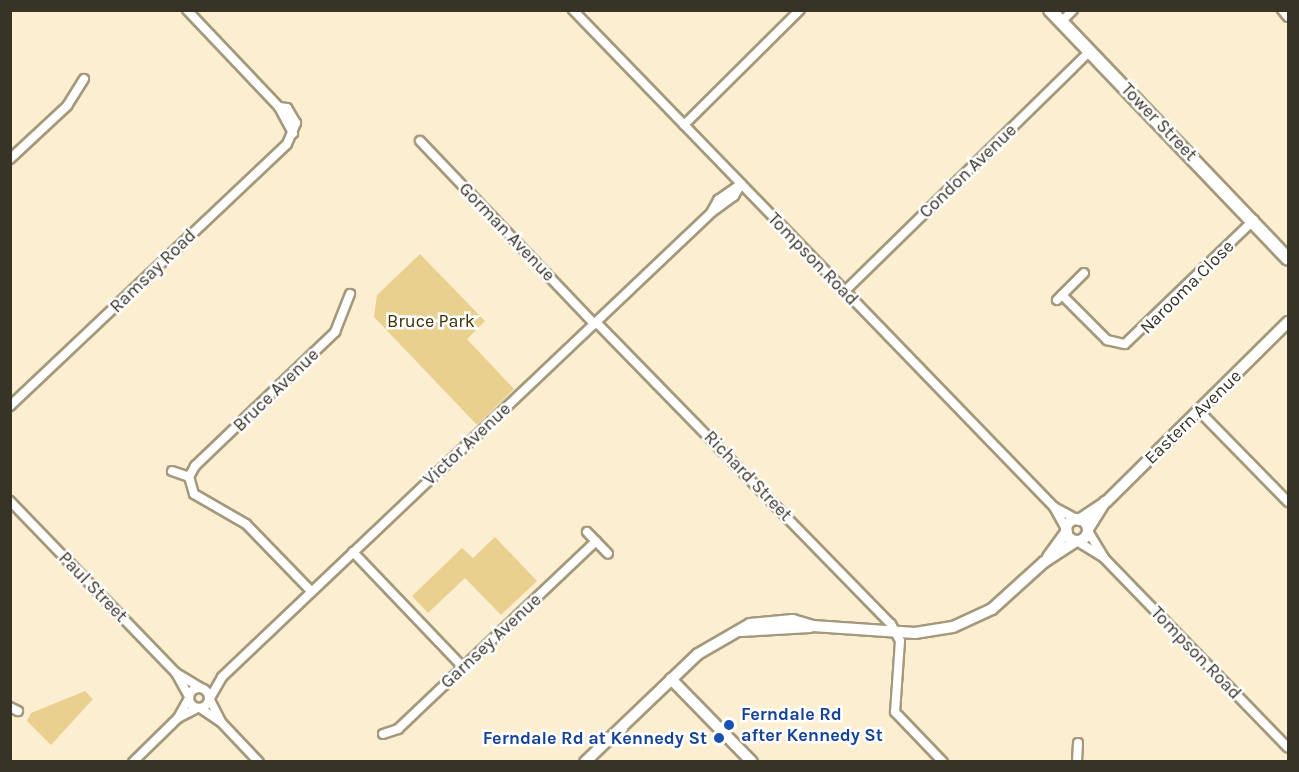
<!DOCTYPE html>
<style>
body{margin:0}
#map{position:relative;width:1299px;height:772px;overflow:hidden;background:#fcefd1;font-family:Karla,sans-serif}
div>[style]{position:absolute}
.green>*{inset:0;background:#e9d08f}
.roads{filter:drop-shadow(2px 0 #a4997c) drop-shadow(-2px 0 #a4997c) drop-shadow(0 2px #a4997c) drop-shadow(0 -2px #a4997c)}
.minor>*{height:8px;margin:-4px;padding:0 4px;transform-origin:4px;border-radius:4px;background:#fff}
.minor>.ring{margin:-4px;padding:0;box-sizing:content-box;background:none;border:8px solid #fff;border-radius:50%}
.tertiary>*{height:10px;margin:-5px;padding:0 5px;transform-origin:5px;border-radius:5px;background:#fff}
.tertiary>.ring{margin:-5px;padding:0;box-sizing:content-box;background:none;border:10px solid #fff;border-radius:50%}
.secondary>*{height:12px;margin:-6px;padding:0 6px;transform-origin:6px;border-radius:6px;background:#fff}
.dots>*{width:16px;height:16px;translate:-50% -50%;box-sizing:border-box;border:3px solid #fff;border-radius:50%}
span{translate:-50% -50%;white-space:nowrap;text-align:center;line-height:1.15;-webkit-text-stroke:5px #fff;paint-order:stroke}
.street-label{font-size:18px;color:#383327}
.park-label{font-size:18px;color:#3e2f02}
.transit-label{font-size:18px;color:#164399;font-weight:700}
.left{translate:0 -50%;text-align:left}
.right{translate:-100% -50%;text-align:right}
.frame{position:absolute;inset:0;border:12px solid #383327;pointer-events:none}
</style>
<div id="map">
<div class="green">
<i style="clip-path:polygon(420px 254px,485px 321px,467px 339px,514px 389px,477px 425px,374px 317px,377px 295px)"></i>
<i style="clip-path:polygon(495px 537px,537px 581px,501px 615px,465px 578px,428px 613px,412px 596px,462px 548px,473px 558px)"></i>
<i style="clip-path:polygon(85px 691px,93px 699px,51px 745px,27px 721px,31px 713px)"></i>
</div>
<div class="roads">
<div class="minor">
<i style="left:187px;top:10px;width:134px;rotate:46.5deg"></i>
<i style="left:279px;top:107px;width:30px;rotate:62deg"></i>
<i style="left:573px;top:10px;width:692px;rotate:45.94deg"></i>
<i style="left:1054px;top:507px;width:26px;rotate:61deg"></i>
<i style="left:1282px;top:10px;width:9px;rotate:49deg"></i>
<i style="left:1061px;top:22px;width:17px;rotate:-45deg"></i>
<i style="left:684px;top:125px;width:163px;rotate:-44.8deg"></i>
<i style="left:420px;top:141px;width:253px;rotate:46.4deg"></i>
<i style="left:10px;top:159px;width:78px;rotate:-42.9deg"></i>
<i style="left:67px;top:106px;width:32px;rotate:-58deg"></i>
<i style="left:712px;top:211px;width:13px;rotate:-61deg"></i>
<i style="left:718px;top:200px;width:28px;rotate:-35deg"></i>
<i style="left:845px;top:291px;width:343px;rotate:-44.4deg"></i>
<i style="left:1062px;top:295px;width:64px;rotate:45deg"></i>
<i style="left:1107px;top:340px;width:18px;rotate:13deg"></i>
<i style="left:1125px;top:344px;width:179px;rotate:-43.9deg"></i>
<i style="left:1057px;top:300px;width:38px;rotate:-45deg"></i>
<i style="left:596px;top:322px;width:422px;rotate:45.7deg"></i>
<i style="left:891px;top:624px;width:19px;rotate:62deg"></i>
<i style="left:900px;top:641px;width:71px;rotate:94deg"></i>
<i style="left:895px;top:712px;width:69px;rotate:46.2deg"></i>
<i style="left:10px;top:406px;width:381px;rotate:-43.4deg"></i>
<i style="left:287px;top:144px;width:23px;rotate:-67deg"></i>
<i style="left:296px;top:123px;width:17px;rotate:-121deg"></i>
<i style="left:287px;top:108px;width:8px;rotate:-173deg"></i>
<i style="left:1199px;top:411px;width:127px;rotate:45.6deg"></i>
<i style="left:172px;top:471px;width:18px;rotate:19deg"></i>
<i style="left:10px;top:501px;width:239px;rotate:46deg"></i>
<i style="left:176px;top:673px;width:29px;rotate:31deg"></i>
<i style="left:1054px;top:507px;width:27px;rotate:28deg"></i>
<i style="left:1088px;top:531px;width:31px;rotate:59deg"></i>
<i style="left:1104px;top:558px;width:264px;rotate:45.9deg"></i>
<i style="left:587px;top:532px;width:30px;rotate:46deg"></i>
<i style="left:1077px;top:541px;width:32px;rotate:32deg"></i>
<i style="left:353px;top:552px;width:159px;rotate:46.3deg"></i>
<i style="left:311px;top:591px;width:93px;rotate:-134.1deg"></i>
<i style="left:246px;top:524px;width:60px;rotate:-150deg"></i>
<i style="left:194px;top:494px;width:18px;rotate:-106deg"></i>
<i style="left:189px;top:477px;width:13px;rotate:-61deg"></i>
<i style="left:195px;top:466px;width:194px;rotate:-43.7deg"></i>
<i style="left:335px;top:332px;width:41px;rotate:-68.5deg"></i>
<i style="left:176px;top:673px;width:26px;rotate:61deg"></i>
<i class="ring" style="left:189px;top:688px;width:12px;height:12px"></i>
<i style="left:210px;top:698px;width:24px;rotate:-60deg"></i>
<i style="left:222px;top:677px;width:676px;rotate:-43.5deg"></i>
<i style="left:712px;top:212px;width:27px;rotate:-36deg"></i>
<i style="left:734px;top:196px;width:14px;rotate:-60deg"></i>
<i style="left:210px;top:700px;width:25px;rotate:63deg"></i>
<i style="left:10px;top:707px;width:9px;rotate:27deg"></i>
<i style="left:200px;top:708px;width:25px;rotate:34deg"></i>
<i style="left:221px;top:722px;width:55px;rotate:46.5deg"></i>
<i style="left:178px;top:718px;width:23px;rotate:-61deg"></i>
<i style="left:383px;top:734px;width:16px;rotate:-18deg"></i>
<i style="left:398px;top:729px;width:273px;rotate:-43.5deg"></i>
<i style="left:133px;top:762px;width:63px;rotate:-44.4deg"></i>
<i style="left:178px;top:718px;width:22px;rotate:-27deg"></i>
<i style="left:1077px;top:762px;width:19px;rotate:-87deg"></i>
</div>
<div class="tertiary">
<i class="ring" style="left:1066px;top:519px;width:12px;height:12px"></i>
<i style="left:1079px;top:520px;width:32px;rotate:-34deg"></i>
<i style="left:1106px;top:502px;width:256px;rotate:-44.7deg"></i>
<i style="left:1088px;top:529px;width:32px;rotate:-58deg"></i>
<i style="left:1048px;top:557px;width:32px;rotate:-54deg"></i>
<i style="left:741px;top:631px;width:69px;rotate:-3.3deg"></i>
<i style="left:671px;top:679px;width:116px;rotate:45.7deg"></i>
<i style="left:585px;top:762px;width:156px;rotate:-43.7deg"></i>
<i style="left:698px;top:654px;width:60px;rotate:-30deg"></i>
<i style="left:750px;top:624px;width:43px;rotate:-5.3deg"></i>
<i style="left:793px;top:620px;width:21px;rotate:17deg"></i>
<i style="left:813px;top:626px;width:102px;rotate:3.9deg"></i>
<i style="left:915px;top:633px;width:38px;rotate:-9deg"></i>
<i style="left:953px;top:627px;width:43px;rotate:-24.8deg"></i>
<i style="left:992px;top:609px;width:70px;rotate:-42.1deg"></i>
<i style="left:1044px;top:562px;width:38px;rotate:-33deg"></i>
</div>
<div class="secondary">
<i style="left:1050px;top:10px;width:344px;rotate:46.3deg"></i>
</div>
</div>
<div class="dots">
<i style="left:729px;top:725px;background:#1a4fb4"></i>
<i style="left:719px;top:738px;background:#1a4fb4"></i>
</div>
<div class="street-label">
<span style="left:1159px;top:122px;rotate:46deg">Tower Street</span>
<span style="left:968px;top:171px;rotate:-44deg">Condon Avenue</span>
<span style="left:507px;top:232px;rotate:46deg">Gorman Avenue</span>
<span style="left:813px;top:259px;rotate:46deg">Tompson Road</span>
<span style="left:153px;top:271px;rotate:-44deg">Ramsay Road</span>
<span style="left:1187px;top:287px;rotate:-45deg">Narooma Close</span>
<span style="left:276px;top:390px;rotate:-44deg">Bruce Avenue</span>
<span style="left:1193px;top:417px;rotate:-44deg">Eastern Avenue</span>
<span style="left:467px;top:444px;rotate:-43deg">Victor Avenue</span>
<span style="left:748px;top:476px;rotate:46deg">Richard Street</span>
<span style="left:93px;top:587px;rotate:46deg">Paul Street</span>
<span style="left:491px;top:641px;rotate:-43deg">Garnsey Avenue</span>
<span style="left:1196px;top:653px;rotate:46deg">Tompson Road</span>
</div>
<div class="park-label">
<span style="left:431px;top:321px">Bruce Park</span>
</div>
<div class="transit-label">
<span class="left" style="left:741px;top:725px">Ferndale Rd<br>after Kennedy St</span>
<span class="right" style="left:707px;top:738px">Ferndale Rd at Kennedy St</span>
</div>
<div class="frame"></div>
</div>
